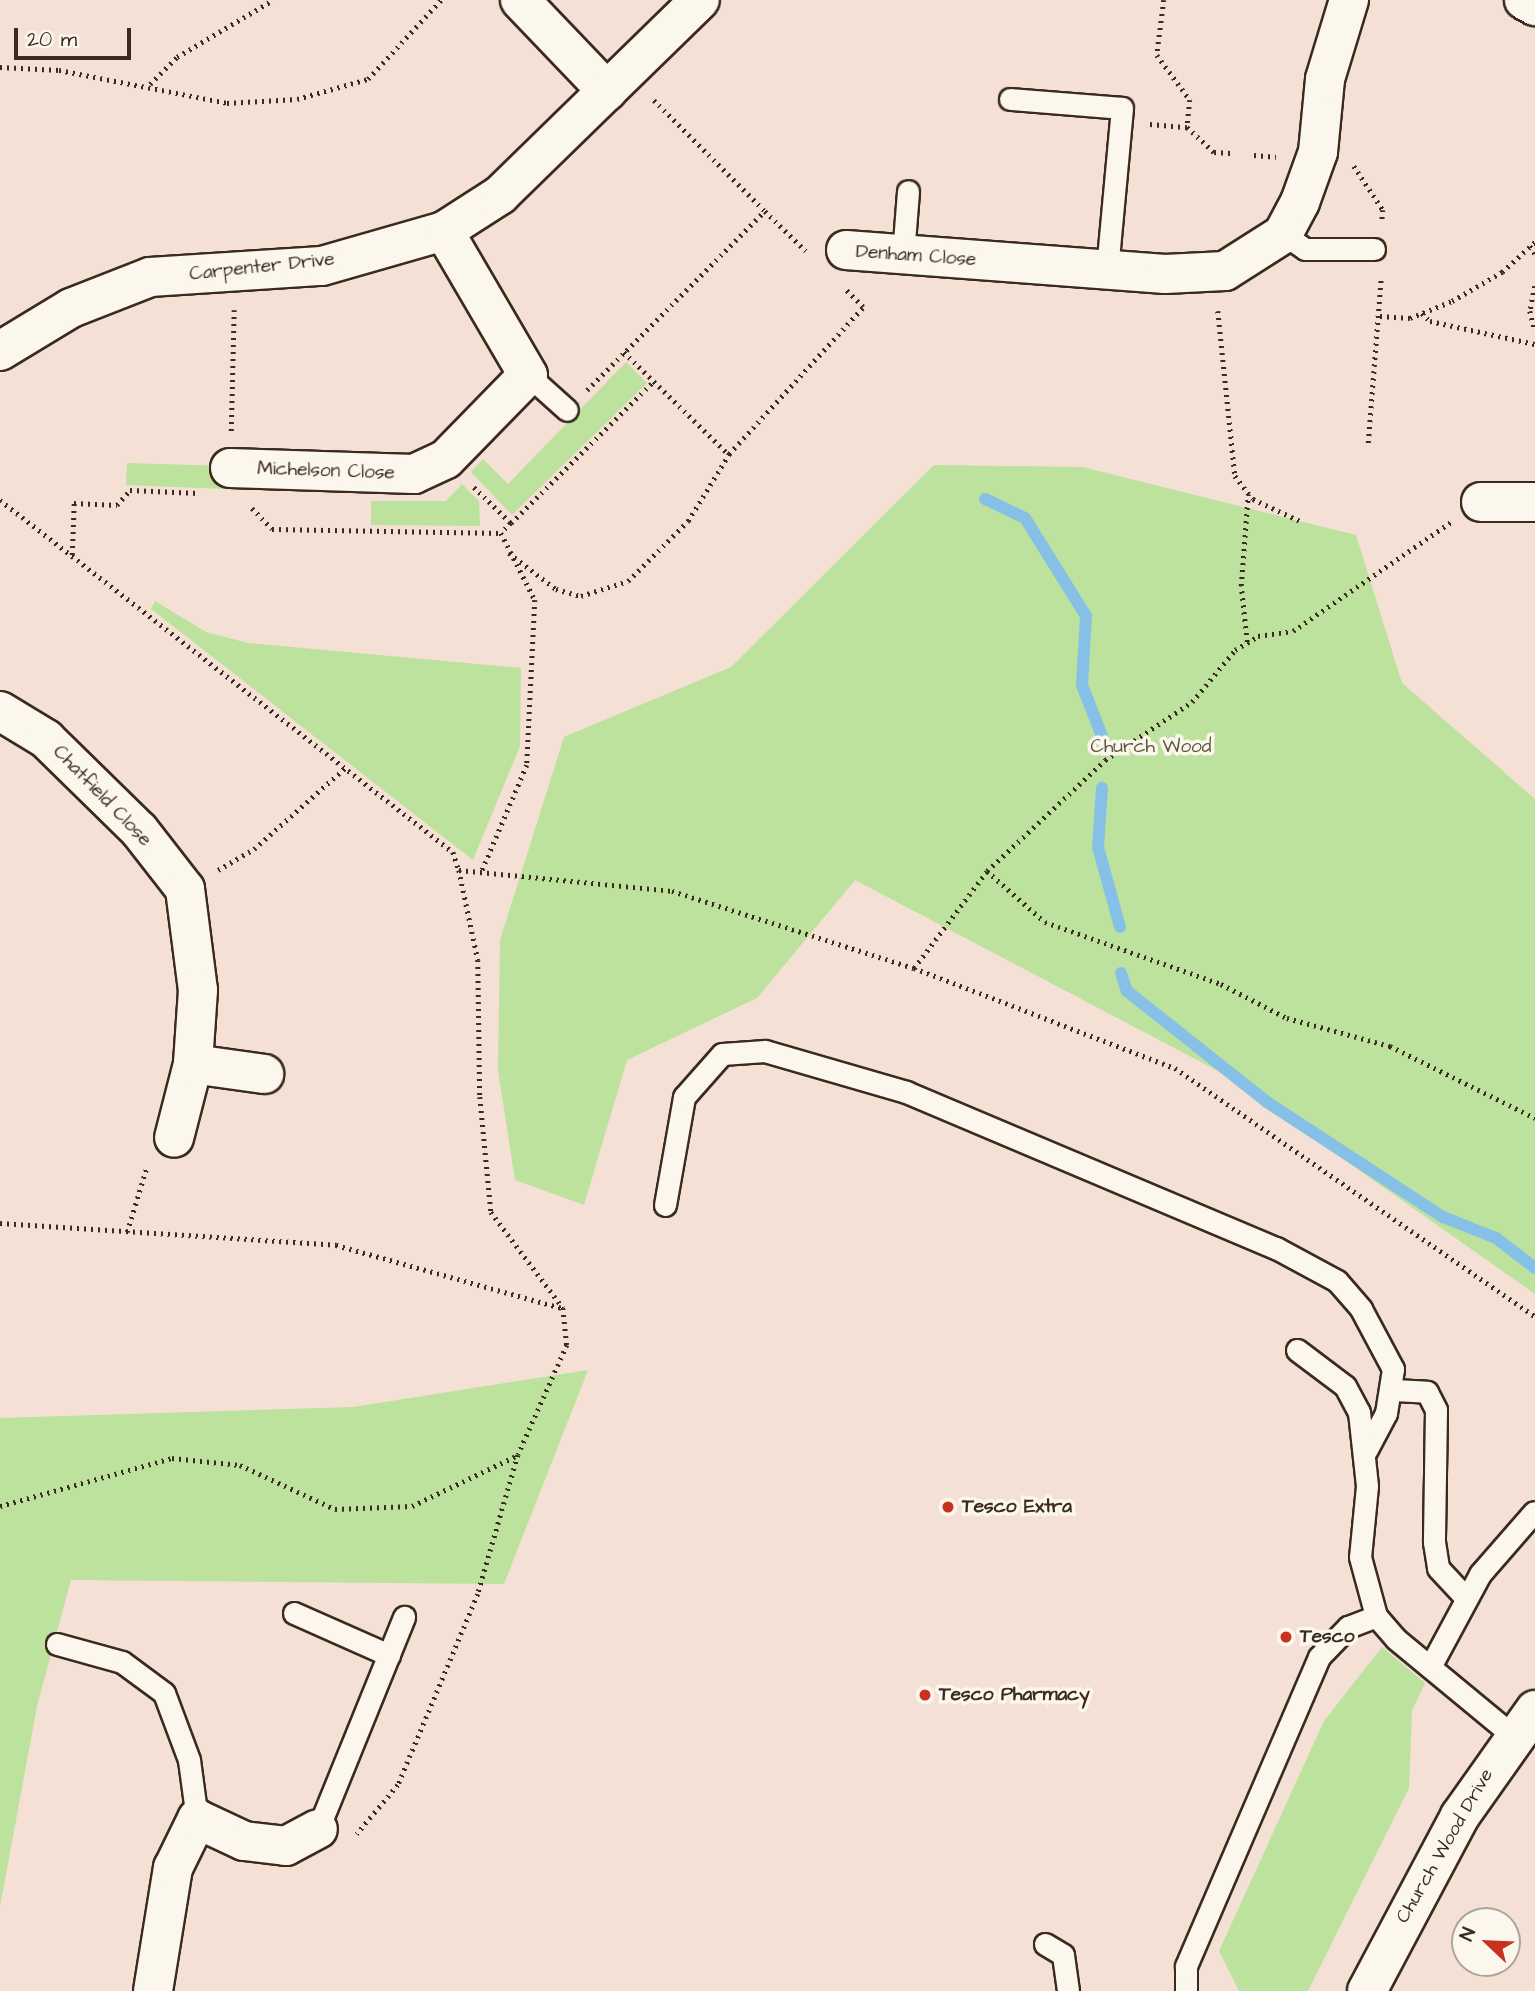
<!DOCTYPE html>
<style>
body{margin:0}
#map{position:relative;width:1535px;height:1991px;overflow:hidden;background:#f4e0d4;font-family:"Architects Daughter",sans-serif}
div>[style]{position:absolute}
.green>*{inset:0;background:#bce29d}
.stream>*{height:12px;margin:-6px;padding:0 6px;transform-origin:6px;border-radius:6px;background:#87c0e6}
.path>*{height:4.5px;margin-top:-2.25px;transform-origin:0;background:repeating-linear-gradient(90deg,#3b2a1e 0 2px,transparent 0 7px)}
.roads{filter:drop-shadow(2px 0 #3b2a1e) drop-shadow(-2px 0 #3b2a1e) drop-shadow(0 2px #3b2a1e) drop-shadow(0 -2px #3b2a1e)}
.lane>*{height:21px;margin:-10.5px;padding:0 10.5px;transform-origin:10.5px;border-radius:10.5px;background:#fbf7ec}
.street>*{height:38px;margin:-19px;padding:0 19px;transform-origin:19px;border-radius:19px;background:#fbf7ec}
.secondary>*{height:38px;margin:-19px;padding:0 19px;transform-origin:19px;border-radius:19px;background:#fbf7ec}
.dots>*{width:19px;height:19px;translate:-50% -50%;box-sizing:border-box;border:4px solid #fbf7ec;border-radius:50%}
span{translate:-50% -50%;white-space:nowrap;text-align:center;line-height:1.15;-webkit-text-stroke:7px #fbf7ec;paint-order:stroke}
.street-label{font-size:19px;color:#3b2a1e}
.park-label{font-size:19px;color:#5b583e}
.poi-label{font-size:19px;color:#3b2a1e;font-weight:700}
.left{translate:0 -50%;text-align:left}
.north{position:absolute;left:1451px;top:1907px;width:70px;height:70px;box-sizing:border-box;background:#fbf7ec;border:2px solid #aea59a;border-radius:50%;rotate:293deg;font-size:19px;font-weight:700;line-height:28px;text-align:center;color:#3b2a1e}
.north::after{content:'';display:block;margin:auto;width:24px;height:32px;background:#c8321e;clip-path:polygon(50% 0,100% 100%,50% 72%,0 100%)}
.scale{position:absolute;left:14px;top:28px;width:117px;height:32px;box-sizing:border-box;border:4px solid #3b2a1e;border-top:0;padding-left:9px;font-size:21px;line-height:24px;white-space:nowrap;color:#3b2a1e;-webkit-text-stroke:5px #fbf7ec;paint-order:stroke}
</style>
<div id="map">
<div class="green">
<i style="clip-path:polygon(626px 362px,647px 383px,512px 515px,471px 472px,483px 459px,508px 484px)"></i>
<i style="clip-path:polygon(127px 463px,226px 466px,225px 489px,126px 485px)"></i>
<i style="clip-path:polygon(934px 465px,1082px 467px,1356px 535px,1402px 683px,1535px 799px,1535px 1294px,1218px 1071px,855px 880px,757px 998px,627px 1060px,584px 1205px,515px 1180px,498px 1070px,500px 940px,564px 737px,731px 667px)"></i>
<i style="clip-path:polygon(462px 484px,479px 501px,480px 526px,371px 525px,371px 501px,446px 501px)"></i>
<i style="clip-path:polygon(155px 601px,206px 632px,248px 643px,521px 668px,520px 746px,473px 860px,151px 609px)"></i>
<i style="clip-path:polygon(588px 1370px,504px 1584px,71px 1580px,37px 1706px,0 1907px,0 1418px,353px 1407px)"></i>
<i style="clip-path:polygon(1382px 1647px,1425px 1683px,1412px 1711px,1409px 1788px,1308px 1991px,1239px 1991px,1219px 1951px,1324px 1721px)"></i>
</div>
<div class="stream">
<i style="left:985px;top:499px;width:44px;rotate:25.4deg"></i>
<i style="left:1025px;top:518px;width:115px;rotate:58.1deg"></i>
<i style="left:1086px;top:616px;width:69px;rotate:93.3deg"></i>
<i style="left:1082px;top:685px;width:58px;rotate:68.7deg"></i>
<i style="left:1102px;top:788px;width:59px;rotate:93.9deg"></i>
<i style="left:1098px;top:847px;width:83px;rotate:74.6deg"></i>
<i style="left:1121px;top:973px;width:19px;rotate:72deg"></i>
<i style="left:1127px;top:991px;width:179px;rotate:38.4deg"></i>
<i style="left:1267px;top:1102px;width:210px;rotate:33.2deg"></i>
<i style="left:1443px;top:1217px;width:57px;rotate:21.6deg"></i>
<i style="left:1496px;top:1238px;width:49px;rotate:37.6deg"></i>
</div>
<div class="path">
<i style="left:1164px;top:0;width:55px;rotate:97.3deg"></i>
<i style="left:1157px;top:55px;width:56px;rotate:53.7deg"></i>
<i style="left:1190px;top:100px;width:27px;rotate:96deg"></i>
<i style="left:1187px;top:127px;width:37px;rotate:43deg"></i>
<i style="left:1214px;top:152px;width:17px;rotate:3deg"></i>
<i style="left:0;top:67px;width:59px;rotate:2.9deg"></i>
<i style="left:59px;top:70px;width:171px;rotate:11.1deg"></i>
<i style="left:227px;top:103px;width:70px;rotate:-3.3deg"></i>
<i style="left:297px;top:99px;width:74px;rotate:-15.7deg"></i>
<i style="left:368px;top:79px;width:108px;rotate:-47.3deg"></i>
<i style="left:150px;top:84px;width:38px;rotate:-45deg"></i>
<i style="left:177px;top:57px;width:112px;rotate:-30.7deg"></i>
<i style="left:654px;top:100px;width:157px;rotate:45deg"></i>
<i style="left:1150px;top:124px;width:37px;rotate:5deg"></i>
<i style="left:1254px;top:155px;width:22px;rotate:5deg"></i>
<i style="left:1354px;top:166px;width:53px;rotate:56.6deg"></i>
<i style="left:1383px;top:210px;width:12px;rotate:95deg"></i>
<i style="left:1530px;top:246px;width:9px;rotate:58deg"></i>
<i style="left:1535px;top:286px;width:25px;rotate:101deg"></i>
<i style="left:1530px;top:311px;width:21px;rotate:76deg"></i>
<i style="left:1218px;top:311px;width:166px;rotate:84.1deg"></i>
<i style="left:1235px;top:476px;width:29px;rotate:52deg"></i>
<i style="left:1253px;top:499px;width:52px;rotate:25.1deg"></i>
<i style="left:1422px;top:313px;width:11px;rotate:45deg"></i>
<i style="left:1430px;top:321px;width:107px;rotate:12.4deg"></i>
<i style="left:1380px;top:316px;width:30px;rotate:4deg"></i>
<i style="left:1410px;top:318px;width:45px;rotate:-22deg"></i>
<i style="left:1452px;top:301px;width:58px;rotate:-30.1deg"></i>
<i style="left:1502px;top:272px;width:45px;rotate:-42.3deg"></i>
<i style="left:624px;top:352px;width:146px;rotate:44.4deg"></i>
<i style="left:587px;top:390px;width:252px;rotate:-45.2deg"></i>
<i style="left:765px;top:211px;width:57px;rotate:44.3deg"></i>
<i style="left:231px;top:431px;width:121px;rotate:-88.6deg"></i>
<i style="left:1368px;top:443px;width:167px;rotate:-85.5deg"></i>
<i style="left:474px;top:487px;width:52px;rotate:44.2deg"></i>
<i style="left:511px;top:523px;width:14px;rotate:135deg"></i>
<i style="left:501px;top:533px;width:75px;rotate:63.1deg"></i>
<i style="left:535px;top:600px;width:165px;rotate:92.8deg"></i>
<i style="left:527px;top:765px;width:115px;rotate:113deg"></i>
<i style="left:0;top:500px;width:574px;rotate:37.85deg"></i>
<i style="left:453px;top:852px;width:19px;rotate:72deg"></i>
<i style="left:459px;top:870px;width:92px;rotate:78.1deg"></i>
<i style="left:478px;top:960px;width:137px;rotate:89.2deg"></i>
<i style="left:480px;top:1097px;width:116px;rotate:84.5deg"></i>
<i style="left:491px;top:1212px;width:120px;rotate:53.1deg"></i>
<i style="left:563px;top:1308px;width:37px;rotate:84deg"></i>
<i style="left:567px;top:1345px;width:120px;rotate:114deg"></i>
<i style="left:518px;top:1455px;width:145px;rotate:106.1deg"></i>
<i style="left:478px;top:1594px;width:207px;rotate:112.7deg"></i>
<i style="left:398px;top:1785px;width:64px;rotate:129.9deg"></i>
<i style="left:252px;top:508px;width:29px;rotate:46deg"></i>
<i style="left:272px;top:529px;width:229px;rotate:1deg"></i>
<i style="left:511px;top:523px;width:202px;rotate:-44.8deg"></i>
<i style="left:509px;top:553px;width:59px;rotate:37.5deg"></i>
<i style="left:556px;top:589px;width:26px;rotate:16deg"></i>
<i style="left:581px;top:596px;width:49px;rotate:-17.7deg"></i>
<i style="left:628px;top:581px;width:85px;rotate:-45deg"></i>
<i style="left:688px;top:521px;width:79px;rotate:-58.5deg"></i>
<i style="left:729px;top:454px;width:199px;rotate:-47.6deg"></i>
<i style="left:863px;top:307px;width:25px;rotate:-135deg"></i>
<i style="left:72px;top:555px;width:52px;rotate:-87.8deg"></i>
<i style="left:74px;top:503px;width:43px;rotate:2.7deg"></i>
<i style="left:117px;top:505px;width:20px;rotate:-49deg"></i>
<i style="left:130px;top:490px;width:68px;rotate:2.5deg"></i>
<i style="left:1247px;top:642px;width:56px;rotate:-96.1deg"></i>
<i style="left:1241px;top:586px;width:92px;rotate:-85.6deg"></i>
<i style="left:218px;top:870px;width:42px;rotate:-30.3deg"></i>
<i style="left:254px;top:849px;width:122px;rotate:-41.7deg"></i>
<i style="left:459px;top:870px;width:214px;rotate:5.6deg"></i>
<i style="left:672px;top:891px;width:254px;rotate:17.7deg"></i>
<i style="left:914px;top:968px;width:280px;rotate:21deg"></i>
<i style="left:1175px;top:1068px;width:437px;rotate:34.6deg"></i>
<i style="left:987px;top:871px;width:77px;rotate:41.3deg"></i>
<i style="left:1045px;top:922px;width:187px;rotate:19.4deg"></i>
<i style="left:1221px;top:984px;width:74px;rotate:27.3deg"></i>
<i style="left:1287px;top:1018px;width:107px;rotate:15.2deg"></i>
<i style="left:1390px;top:1046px;width:162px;rotate:26.4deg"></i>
<i style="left:914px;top:968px;width:121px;rotate:-53deg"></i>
<i style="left:987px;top:871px;width:162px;rotate:-43.2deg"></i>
<i style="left:1105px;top:760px;width:105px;rotate:-33.7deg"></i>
<i style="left:1192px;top:702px;width:67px;rotate:-50.4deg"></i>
<i style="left:1235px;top:650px;width:27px;rotate:-31deg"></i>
<i style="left:1258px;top:636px;width:35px;rotate:-8deg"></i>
<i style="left:1293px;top:631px;width:192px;rotate:-34.6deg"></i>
<i style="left:0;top:1223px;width:337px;rotate:3.7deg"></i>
<i style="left:336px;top:1245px;width:235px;rotate:15.6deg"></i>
<i style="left:127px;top:1232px;width:69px;rotate:-73.1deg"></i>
<i style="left:0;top:1506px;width:179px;rotate:-15.6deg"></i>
<i style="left:172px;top:1458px;width:68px;rotate:5.9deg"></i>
<i style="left:240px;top:1465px;width:105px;rotate:24.9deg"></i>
<i style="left:335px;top:1509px;width:77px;rotate:-2.2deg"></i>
<i style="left:412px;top:1506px;width:118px;rotate:-25.7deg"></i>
</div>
<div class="roads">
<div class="lane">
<i style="left:1010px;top:99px;width:112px;rotate:4.6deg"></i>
<i style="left:1122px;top:108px;width:163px;rotate:95.3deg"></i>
<i style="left:1283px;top:234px;width:27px;rotate:34deg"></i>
<i style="left:1305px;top:249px;width:69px"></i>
<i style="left:903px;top:255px;width:64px;rotate:-85.5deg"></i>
<i style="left:528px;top:375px;width:52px;rotate:41.9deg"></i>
<i style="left:665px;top:1205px;width:110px;rotate:-80deg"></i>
<i style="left:684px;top:1097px;width:57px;rotate:-48.5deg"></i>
<i style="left:722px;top:1054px;width:43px;rotate:-4deg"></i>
<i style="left:765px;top:1051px;width:147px;rotate:16.2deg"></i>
<i style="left:906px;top:1092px;width:402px;rotate:22.9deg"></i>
<i style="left:1276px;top:1248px;width:69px;rotate:28.4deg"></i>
<i style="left:1337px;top:1281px;width:37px;rotate:49deg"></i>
<i style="left:1361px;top:1309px;width:68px;rotate:61.9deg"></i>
<i style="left:1393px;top:1369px;width:45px;rotate:99deg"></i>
<i style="left:1386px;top:1413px;width:43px;rotate:117.8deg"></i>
<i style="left:1297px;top:1350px;width:60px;rotate:36.9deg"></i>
<i style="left:1345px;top:1386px;width:30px;rotate:62deg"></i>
<i style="left:1359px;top:1412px;width:74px;rotate:83.8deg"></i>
<i style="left:1367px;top:1486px;width:71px;rotate:95.6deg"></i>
<i style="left:1360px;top:1557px;width:61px;rotate:74.8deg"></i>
<i style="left:1376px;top:1616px;width:30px;rotate:49deg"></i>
<i style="left:1396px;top:1639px;width:151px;rotate:39.6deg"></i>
<i style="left:1394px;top:1390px;width:33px;rotate:3deg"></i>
<i style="left:1427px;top:1392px;width:20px;rotate:63deg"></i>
<i style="left:1436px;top:1410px;width:132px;rotate:90.9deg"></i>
<i style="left:1434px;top:1542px;width:26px;rotate:81deg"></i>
<i style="left:1438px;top:1568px;width:41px;rotate:47deg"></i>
<i style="left:294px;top:1613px;width:104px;rotate:23.9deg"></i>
<i style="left:57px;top:1644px;width:67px;rotate:15.5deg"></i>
<i style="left:122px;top:1662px;width:52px;rotate:36.4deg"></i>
<i style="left:164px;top:1693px;width:72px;rotate:69.5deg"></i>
<i style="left:189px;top:1760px;width:60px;rotate:82.3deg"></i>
<i style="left:1430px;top:1667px;width:106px;rotate:-61.7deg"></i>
<i style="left:1480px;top:1574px;width:82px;rotate:-48.9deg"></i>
<i style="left:318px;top:1829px;width:229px;rotate:-67.9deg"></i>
<i style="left:1045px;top:1944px;width:21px;rotate:31deg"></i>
<i style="left:1063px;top:1955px;width:36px;rotate:82deg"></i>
<i style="left:1186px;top:1991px;width:25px;rotate:-90deg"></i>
<i style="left:1186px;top:1966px;width:336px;rotate:-66.7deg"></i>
<i style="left:1319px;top:1657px;width:42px;rotate:-46deg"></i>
<i style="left:1348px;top:1627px;width:30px;rotate:-21deg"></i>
</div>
<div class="street">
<i style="left:520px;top:0;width:126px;rotate:46.3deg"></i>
<i style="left:1524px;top:0;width:13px;rotate:29deg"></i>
<i style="left:846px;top:250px;width:320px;rotate:4.3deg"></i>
<i style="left:1165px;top:274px;width:60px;rotate:-2.9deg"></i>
<i style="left:1225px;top:271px;width:69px;rotate:-32.5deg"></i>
<i style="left:1283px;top:234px;width:36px;rotate:-62deg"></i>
<i style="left:1300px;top:202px;width:53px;rotate:-70.2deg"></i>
<i style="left:1318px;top:152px;width:73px;rotate:-84.5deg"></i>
<i style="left:1325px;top:79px;width:83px;rotate:-73.1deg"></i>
<i style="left:0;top:351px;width:83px;rotate:-31.2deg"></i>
<i style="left:71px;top:308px;width:85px;rotate:-21.4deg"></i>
<i style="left:150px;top:277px;width:172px;rotate:-3.7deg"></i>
<i style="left:322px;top:266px;width:127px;rotate:-16deg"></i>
<i style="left:444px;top:231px;width:67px;rotate:-32.7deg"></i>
<i style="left:500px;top:195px;width:279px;rotate:-44.3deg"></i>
<i style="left:230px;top:468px;width:184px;rotate:1.9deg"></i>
<i style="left:414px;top:474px;width:35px;rotate:-25deg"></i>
<i style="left:446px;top:459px;width:117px;rotate:-45.7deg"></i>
<i style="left:528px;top:375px;width:167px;rotate:-120.3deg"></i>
<i style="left:1481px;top:502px;width:54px"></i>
<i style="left:0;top:711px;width:54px;rotate:31.3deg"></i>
<i style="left:46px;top:739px;width:130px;rotate:44.4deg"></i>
<i style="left:139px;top:830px;width:75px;rotate:52.1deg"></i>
<i style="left:185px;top:889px;width:102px;rotate:82.7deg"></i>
<i style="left:198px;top:990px;width:74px;rotate:93.9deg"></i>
<i style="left:193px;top:1064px;width:76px;rotate:104.4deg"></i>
<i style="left:193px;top:1064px;width:72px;rotate:8deg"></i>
<i style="left:153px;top:1991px;width:125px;rotate:-80.8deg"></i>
<i style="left:173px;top:1868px;width:55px;rotate:-63.9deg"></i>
<i style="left:197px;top:1819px;width:52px;rotate:25.1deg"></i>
<i style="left:244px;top:1841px;width:42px;rotate:6.8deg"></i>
<i style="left:286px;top:1846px;width:36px;rotate:-28deg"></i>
</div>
<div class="secondary">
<i style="left:1367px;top:1991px;width:198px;rotate:-62deg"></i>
<i style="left:1460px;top:1816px;width:130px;rotate:-54.7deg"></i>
</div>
</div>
<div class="dots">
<i style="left:948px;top:1507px;background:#c8321e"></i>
<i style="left:1286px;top:1637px;background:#c8321e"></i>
<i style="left:925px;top:1695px;background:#c8321e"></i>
</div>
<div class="street-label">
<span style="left:916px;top:256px;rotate:4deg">Denham Close</span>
<span style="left:262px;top:267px;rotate:-6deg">Carpenter Drive</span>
<span style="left:326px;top:471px;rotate:2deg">Michelson Close</span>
<span style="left:102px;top:796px;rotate:46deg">Chatfield Close</span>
<span style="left:1445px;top:1846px;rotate:-60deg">Church Wood Drive</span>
</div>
<div class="park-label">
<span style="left:1151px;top:747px">Church Wood</span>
</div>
<div class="poi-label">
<span class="left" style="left:962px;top:1507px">Tesco Extra</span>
<span class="left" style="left:1300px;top:1637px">Tesco</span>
<span class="left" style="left:939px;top:1695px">Tesco Pharmacy</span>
</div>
<div class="north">N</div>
<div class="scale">20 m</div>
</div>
